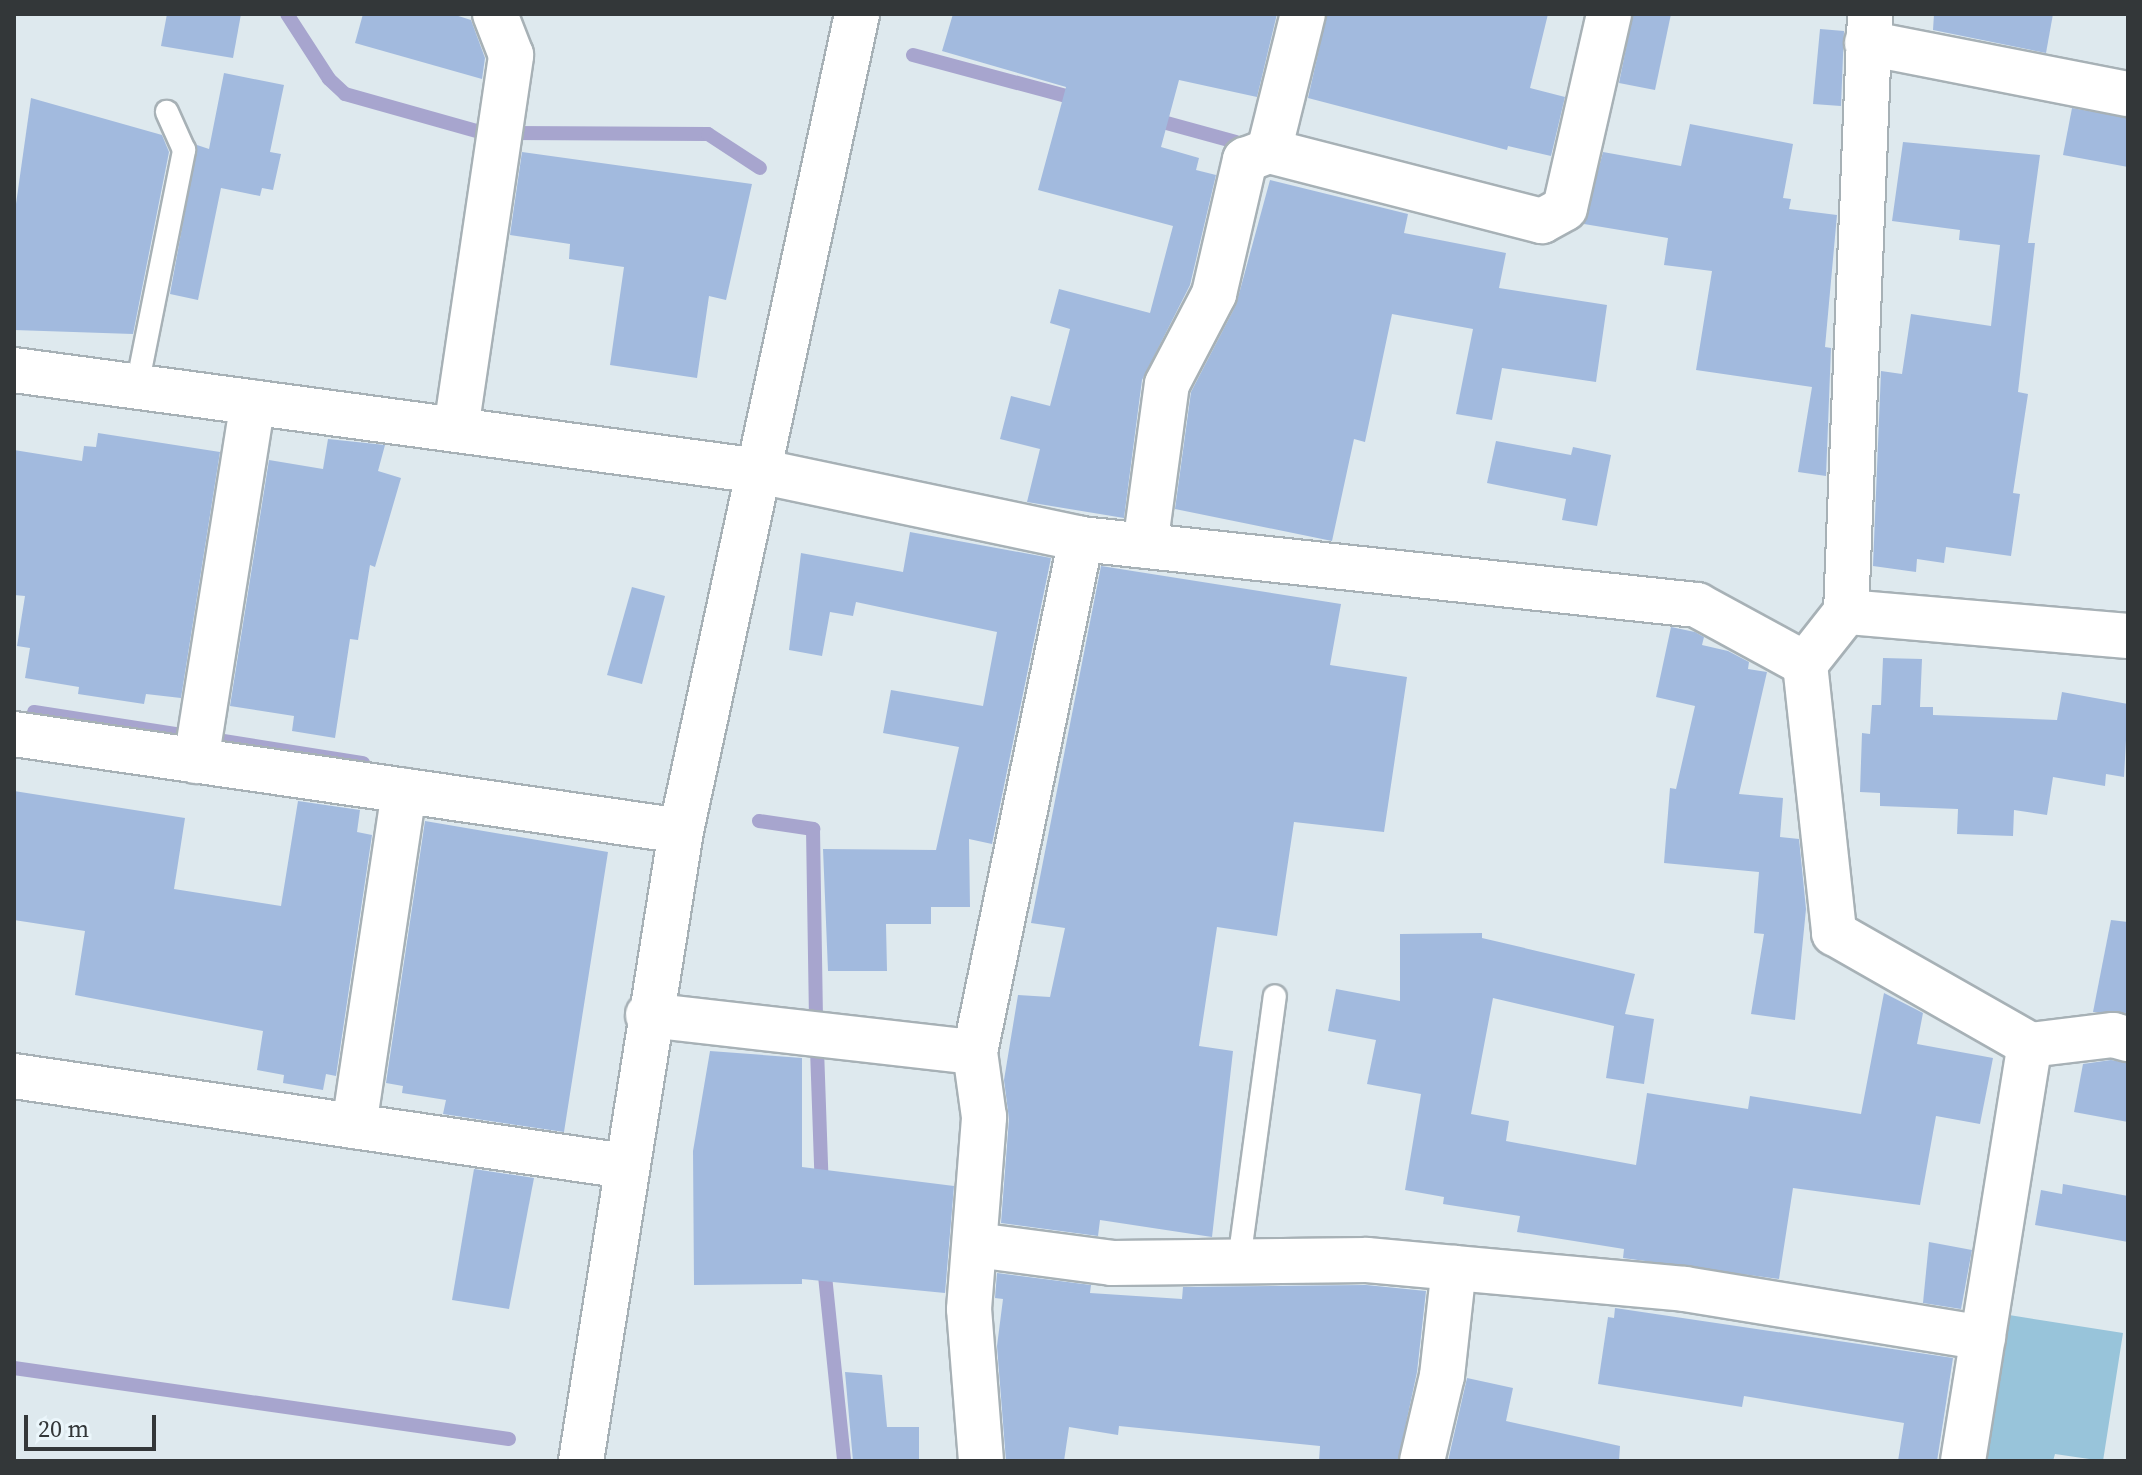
<!DOCTYPE html>
<style>
body{margin:0}
#map{position:relative;width:2142px;height:1475px;overflow:hidden;background:#dee9ee;font-family:"Source Serif 4",serif}
div>[style]{position:absolute}
.green>*{inset:0;background:#98c4da}
.stream>*{height:14px;margin:-7px;padding:0 7px;transform-origin:7px;border-radius:7px;background:#a7a5ce}
.building>*{inset:0;background:#a2bade}
.roads{filter:drop-shadow(2px 0 #a7b1b6) drop-shadow(-2px 0 #a7b1b6) drop-shadow(0 2px #a7b1b6) drop-shadow(0 -2px #a7b1b6)}
.service>*{height:22px;margin:-11px;padding:0 11px;transform-origin:11px;border-radius:11px;background:#fff}
.minor>*{height:44px;margin:-22px;padding:0 22px;transform-origin:22px;border-radius:22px;background:#fff}
.tertiary>*{height:44px;margin:-22px;padding:0 22px;transform-origin:22px;border-radius:22px;background:#fff}
span{translate:-50% -50%;white-space:nowrap;text-align:center;line-height:1.15;-webkit-text-stroke:6px #ebf6fb;paint-order:stroke}
.frame{position:absolute;inset:0;border:16px solid #333739;pointer-events:none}
.scale{position:absolute;left:24px;top:1415px;width:132px;height:36px;box-sizing:border-box;border:4px solid #333739;border-top:0;padding-left:10px;font-size:24px;line-height:28px;white-space:nowrap;color:#333739;-webkit-text-stroke:6px #ebf6fb;paint-order:stroke}
</style>
<div id="map">
<div class="green">
<i style="clip-path:polygon(2009px 1315px,2123px 1333px,2103px 1461px,2055px 1454px,2053px 1461px,1986px 1461px)"></i>
</div>
<div class="stream">
<i style="left:287px;top:14px;width:77px;rotate:57.1deg"></i>
<i style="left:329px;top:79px;width:22px;rotate:43deg"></i>
<i style="left:345px;top:94px;width:144px;rotate:15.7deg"></i>
<i style="left:913px;top:55px;width:174px;rotate:15deg"></i>
<i style="left:1152px;top:119px;width:87px;rotate:15.3deg"></i>
<i style="left:513px;top:133px;width:195px;rotate:0.3deg"></i>
<i style="left:708px;top:134px;width:62px;rotate:33.2deg"></i>
<i style="left:34px;top:712px;width:151px;rotate:8.8deg"></i>
<i style="left:217px;top:740px;width:148px;rotate:9deg"></i>
<i style="left:759px;top:821px;width:55px;rotate:8.4deg"></i>
<i style="left:813px;top:829px;width:185px;rotate:89.1deg"></i>
<i style="left:817px;top:1049px;width:140px;rotate:88deg"></i>
<i style="left:824px;top:1266px;width:196px;rotate:84.1deg"></i>
<i style="left:14px;top:1368px;width:500px;rotate:8.16deg"></i>
</div>
<div class="building">
<i style="clip-path:polygon(167px 14px,241px 14px,233px 58px,161px 46px)"></i>
<i style="clip-path:polygon(363px 14px,452px 14px,471px 20px,485px 58px,482px 79px,355px 43px)"></i>
<i style="clip-path:polygon(953px 14px,1277px 14px,1257px 97px,1179px 80px,1161px 147px,1199px 158px,1196px 170px,1216px 175px,1190px 285px,1142px 380px,1124px 518px,1027px 502px,1040px 449px,1000px 439px,1011px 396px,1050px 406px,1070px 329px,1050px 323px,1059px 289px,1150px 313px,1173px 226px,1038px 190px,1066px 87px,942px 51px)"></i>
<i style="clip-path:polygon(1327px 14px,1548px 14px,1530px 88px,1565px 97px,1551px 156px,1508px 146px,1507px 150px,1308px 98px)"></i>
<i style="clip-path:polygon(1633px 14px,1671px 14px,1655px 90px,1619px 83px)"></i>
<i style="clip-path:polygon(1934px 14px,2053px 14px,2046px 53px,1933px 30px)"></i>
<i style="clip-path:polygon(1820px 29px,1844px 31px,1841px 106px,1813px 104px)"></i>
<i style="clip-path:polygon(224px 73px,284px 85px,270px 152px,281px 154px,273px 190px,262px 188px,260px 196px,221px 188px,198px 300px,170px 294px,197px 145px,209px 149px)"></i>
<i style="clip-path:polygon(31px 98px,162px 135px,169px 152px,133px 334px,14px 330px,14px 218px)"></i>
<i style="clip-path:polygon(2072px 108px,2128px 118px,2128px 167px,2063px 155px)"></i>
<i style="clip-path:polygon(1690px 124px,1793px 144px,1783px 198px,1791px 199px,1789px 209px,1837px 215px,1825px 347px,1831px 348px,1826px 476px,1798px 472px,1812px 387px,1696px 370px,1712px 271px,1664px 265px,1668px 238px,1584px 224px,1603px 152px,1681px 166px)"></i>
<i style="clip-path:polygon(1903px 142px,2040px 155px,2028px 243px,2035px 243px,2018px 392px,2028px 394px,2013px 493px,2020px 494px,2011px 556px,1946px 547px,1944px 563px,1917px 559px,1916px 572px,1873px 566px,1881px 371px,1902px 374px,1911px 314px,1991px 326px,2000px 245px,1959px 240px,1960px 230px,1892px 221px)"></i>
<i style="clip-path:polygon(522px 152px,752px 184px,726px 300px,709px 296px,697px 378px,610px 365px,624px 267px,569px 259px,570px 244px,510px 235px)"></i>
<i style="clip-path:polygon(1270px 180px,1408px 214px,1404px 233px,1506px 253px,1499px 288px,1607px 305px,1596px 382px,1502px 368px,1492px 420px,1456px 414px,1473px 329px,1392px 314px,1365px 442px,1354px 439px,1332px 541px,1175px 509px,1191px 392px,1236px 305px)"></i>
<i style="clip-path:polygon(98px 433px,220px 452px,181px 698px,146px 694px,144px 704px,78px 694px,79px 687px,25px 678px,30px 648px,17px 646px,25px 596px,14px 595px,14px 450px,82px 461px,84px 446px,96px 447px)"></i>
<i style="clip-path:polygon(328px 439px,385px 445px,378px 471px,401px 478px,375px 567px,370px 565px,358px 640px,350px 639px,335px 738px,292px 731px,294px 716px,230px 706px,269px 460px,323px 469px)"></i>
<i style="clip-path:polygon(1496px 441px,1571px 455px,1573px 447px,1611px 455px,1597px 526px,1562px 520px,1566px 499px,1487px 483px)"></i>
<i style="clip-path:polygon(910px 532px,1051px 558px,992px 844px,969px 839px,970px 907px,931px 907px,931px 924px,886px 924px,887px 971px,828px 971px,823px 849px,936px 850px,959px 747px,883px 733px,891px 690px,983px 706px,997px 632px,856px 602px,853px 616px,830px 612px,822px 656px,789px 650px,801px 553px,903px 572px)"></i>
<i style="clip-path:polygon(1101px 566px,1341px 604px,1330px 665px,1407px 677px,1384px 832px,1294px 822px,1277px 936px,1217px 927px,1199px 1046px,1233px 1051px,1212px 1237px,1100px 1220px,1098px 1236px,1001px 1223px,1009px 1119px,1004px 1080px,1018px 995px,1050px 997px,1065px 928px,1031px 923px)"></i>
<i style="clip-path:polygon(632px 587px,665px 596px,642px 684px,607px 675px)"></i>
<i style="clip-path:polygon(1671px 627px,1695px 632px,1704px 637px,1702px 645px,1728px 651px,1749px 662px,1748px 669px,1767px 672px,1739px 794px,1783px 798px,1780px 837px,1799px 839px,1806px 909px,1795px 1020px,1751px 1014px,1764px 934px,1754px 933px,1759px 872px,1664px 863px,1670px 788px,1676px 789px,1695px 706px,1656px 697px)"></i>
<i style="clip-path:polygon(1883px 658px,1922px 659px,1920px 707px,1933px 707px,1933px 715px,2057px 720px,2062px 692px,2128px 704px,2124px 777px,2106px 774px,2105px 786px,2053px 777px,2047px 815px,2014px 810px,2013px 836px,1957px 834px,1958px 809px,1880px 806px,1880px 793px,1860px 792px,1862px 733px,1870px 734px,1872px 705px,1881px 705px)"></i>
<i style="clip-path:polygon(14px 791px,185px 818px,174px 889px,281px 906px,298px 801px,360px 810px,357px 832px,372px 835px,336px 1076px,326px 1074px,323px 1090px,283px 1083px,284px 1075px,257px 1070px,263px 1031px,75px 995px,85px 931px,14px 920px)"></i>
<i style="clip-path:polygon(425px 821px,608px 852px,564px 1132px,443px 1114px,446px 1100px,402px 1093px,403px 1086px,386px 1083px)"></i>
<i style="clip-path:polygon(2111px 920px,2128px 922px,2128px 1013px,2093px 1012px)"></i>
<i style="clip-path:polygon(1482px 933px,1482px 938px,1635px 974px,1625px 1014px,1654px 1019px,1644px 1084px,1606px 1078px,1614px 1026px,1493px 998px,1471px 1114px,1509px 1121px,1506px 1141px,1636px 1165px,1647px 1093px,1748px 1109px,1750px 1096px,1861px 1114px,1884px 993px,1923px 1013px,1917px 1044px,1993px 1058px,1980px 1124px,1936px 1116px,1920px 1205px,1793px 1188px,1779px 1279px,1623px 1258px,1624px 1249px,1517px 1232px,1520px 1216px,1443px 1204px,1444px 1197px,1405px 1190px,1421px 1094px,1367px 1084px,1376px 1040px,1328px 1031px,1336px 989px,1400px 1001px,1400px 934px)"></i>
<i style="clip-path:polygon(710px 1051px,802px 1058px,802px 1167px,954px 1186px,945px 1293px,802px 1279px,802px 1284px,694px 1285px,693px 1151px)"></i>
<i style="clip-path:polygon(2111px 1060px,2128px 1063px,2128px 1122px,2074px 1112px,2083px 1064px)"></i>
<i style="clip-path:polygon(474px 1169px,534px 1178px,509px 1309px,452px 1300px)"></i>
<i style="clip-path:polygon(2063px 1184px,2128px 1196px,2128px 1242px,2035px 1225px,2041px 1190px,2062px 1194px)"></i>
<i style="clip-path:polygon(1929px 1242px,1972px 1250px,1961px 1309px,1923px 1303px)"></i>
<i style="clip-path:polygon(997px 1273px,1091px 1285px,1090px 1293px,1182px 1299px,1183px 1287px,1366px 1285px,1426px 1291px,1417px 1372px,1398px 1461px,1319px 1461px,1320px 1446px,1119px 1426px,1118px 1435px,1069px 1427px,1064px 1461px,1006px 1461px,997px 1346px,1003px 1299px,995px 1298px)"></i>
<i style="clip-path:polygon(1615px 1308px,1953px 1358px,1937px 1461px,1898px 1461px,1904px 1423px,1744px 1396px,1742px 1407px,1598px 1384px,1608px 1317px,1614px 1318px)"></i>
<i style="clip-path:polygon(845px 1372px,882px 1375px,887px 1427px,919px 1427px,919px 1461px,853px 1461px)"></i>
<i style="clip-path:polygon(1467px 1378px,1513px 1388px,1506px 1421px,1620px 1446px,1619px 1461px,1448px 1461px)"></i>
</div>
<div class="roads">
<div class="service">
<i style="left:137px;top:386px;width:241px;rotate:-78.7deg"></i>
<i style="left:184px;top:150px;width:42px;rotate:-114.1deg"></i>
<i style="left:1239px;top:1261px;width:267px;rotate:-82.3deg"></i>
</div>
<div class="minor">
<i style="left:1867px;top:43px;width:266px;rotate:11.1deg"></i>
<i style="left:1269px;top:151px;width:141px;rotate:-76.1deg"></i>
<i style="left:14px;top:370px;width:752px;rotate:7.72deg"></i>
<i style="left:759px;top:471px;width:329px;rotate:11.9deg"></i>
<i style="left:1081px;top:539px;width:620px;rotate:6.12deg"></i>
<i style="left:1697px;top:605px;width:123px;rotate:28.6deg"></i>
<i style="left:456px;top:429px;width:378px;rotate:-81.6deg"></i>
<i style="left:511px;top:55px;width:44px;rotate:-111.3deg"></i>
<i style="left:1145px;top:546px;width:163px;rotate:-82.3deg"></i>
<i style="left:1167px;top:384px;width:102px;rotate:-62.4deg"></i>
<i style="left:1214px;top:294px;width:138px;rotate:-77deg"></i>
<i style="left:1245px;top:160px;width:26px;rotate:-21deg"></i>
<i style="left:1269px;top:151px;width:282px;rotate:14.4deg"></i>
<i style="left:1542px;top:221px;width:26px;rotate:-29deg"></i>
<i style="left:1565px;top:208px;width:199px;rotate:-77.2deg"></i>
<i style="left:1846px;top:612px;width:598px;rotate:-87.7deg"></i>
<i style="left:2128px;top:636px;width:283px;rotate:-175.1deg"></i>
<i style="left:1846px;top:612px;width:66px;rotate:128.3deg"></i>
<i style="left:1805px;top:664px;width:271px;rotate:83.8deg"></i>
<i style="left:1834px;top:933px;width:226px;rotate:29.7deg"></i>
<i style="left:2030px;top:1045px;width:84px;rotate:-6.9deg"></i>
<i style="left:2113px;top:1035px;width:16px;rotate:15deg"></i>
<i style="left:14px;top:734px;width:674px;rotate:8.27deg"></i>
<i style="left:196px;top:761px;width:363px;rotate:-81deg"></i>
<i style="left:648px;top:1015px;width:329px;rotate:6.5deg"></i>
<i style="left:14px;top:1076px;width:618px;rotate:8.38deg"></i>
<i style="left:354px;top:1126px;width:339px;rotate:-81.5deg"></i>
<i style="left:976px;top:1245px;width:137px;rotate:7.5deg"></i>
<i style="left:1112px;top:1263px;width:255px;rotate:-0.7deg"></i>
<i style="left:1367px;top:1260px;width:319px;rotate:5.2deg"></i>
<i style="left:1685px;top:1289px;width:302px;rotate:9.3deg"></i>
<i style="left:981px;top:1461px;width:152px;rotate:-94.5deg"></i>
<i style="left:969px;top:1309px;width:193px;rotate:-85.5deg"></i>
<i style="left:984px;top:1117px;width:66px;rotate:-97.9deg"></i>
<i style="left:975px;top:1052px;width:524px;rotate:-78.33deg"></i>
<i style="left:1422px;top:1461px;width:87px;rotate:-76.8deg"></i>
<i style="left:1442px;top:1376px;width:109px;rotate:-83.7deg"></i>
<i style="left:1963px;top:1461px;width:421px;rotate:-80.9deg"></i>
</div>
<div class="tertiary">
<i style="left:581px;top:1461px;width:638px;rotate:-80.98deg"></i>
<i style="left:681px;top:831px;width:836px;rotate:-77.84deg"></i>
</div>
</div>
<div class="frame"></div>
<div class="scale">20 m</div>
</div>
